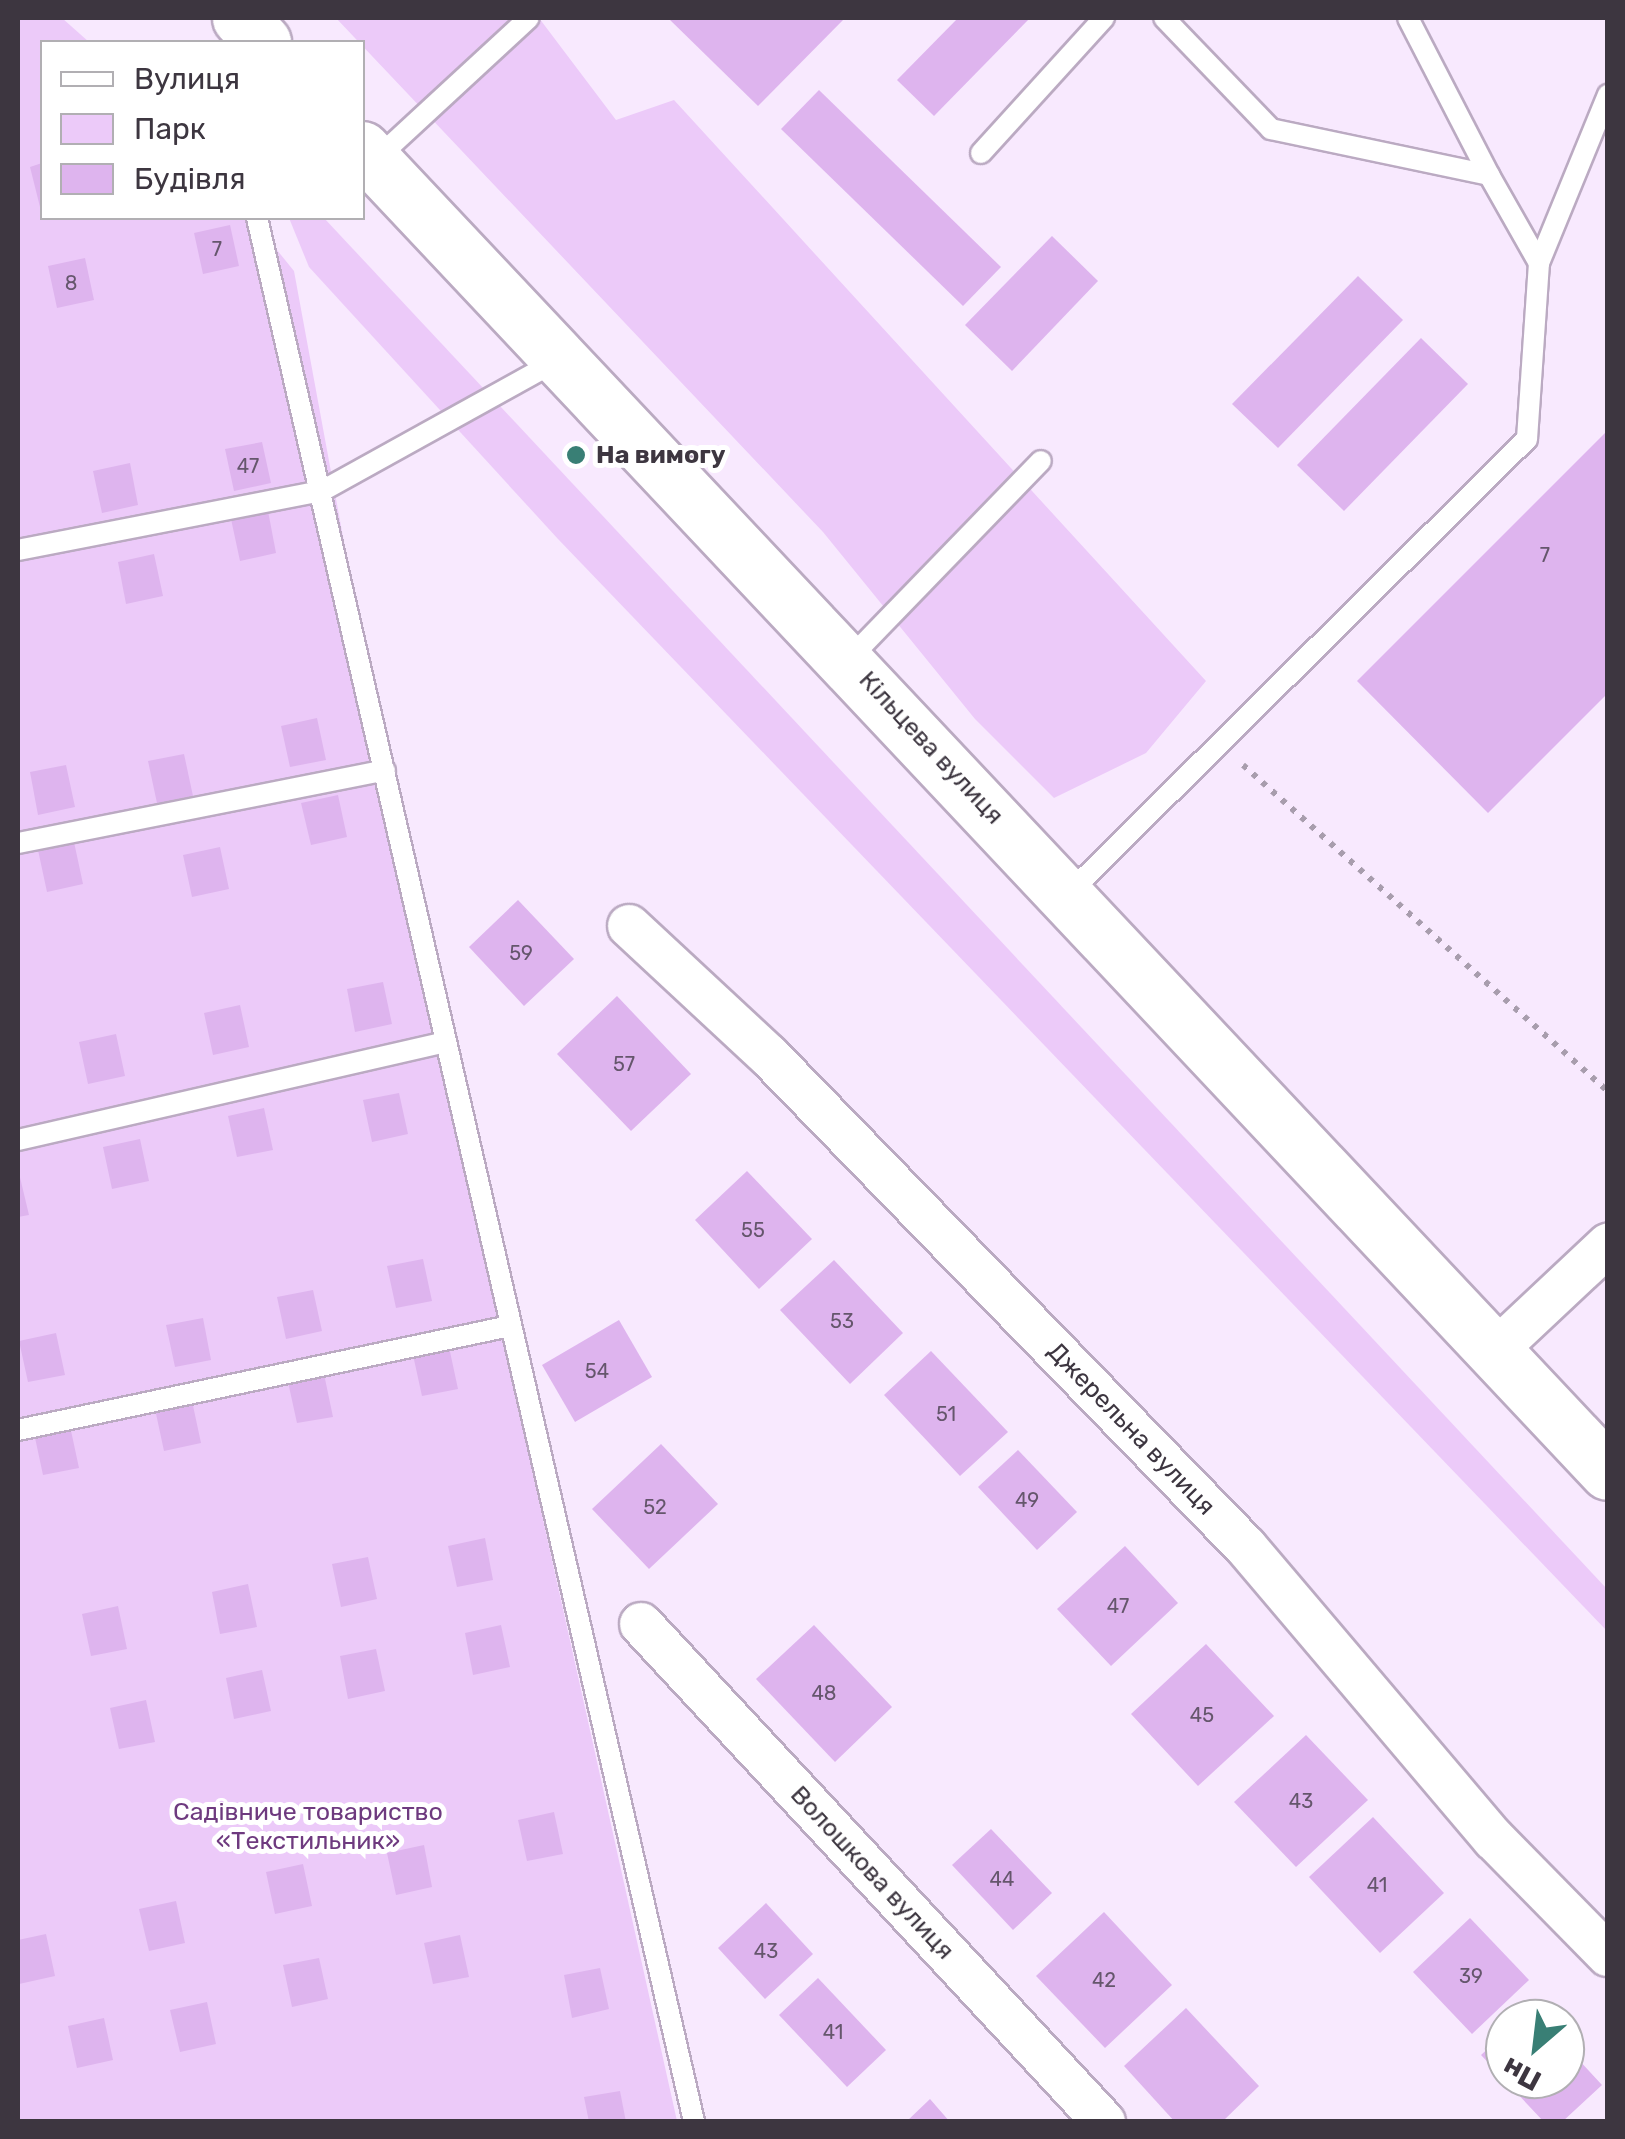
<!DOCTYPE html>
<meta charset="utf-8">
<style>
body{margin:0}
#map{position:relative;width:1625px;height:2139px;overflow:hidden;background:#f8e9fe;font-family:Rubik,sans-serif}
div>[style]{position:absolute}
.green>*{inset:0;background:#eccaf9}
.building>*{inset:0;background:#deb4ee}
.path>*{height:6px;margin-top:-3px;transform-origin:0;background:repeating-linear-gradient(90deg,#a89dad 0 5px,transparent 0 13px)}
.roads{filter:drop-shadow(2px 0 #bbaac2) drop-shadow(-2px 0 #bbaac2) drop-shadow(0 2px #bbaac2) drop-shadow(0 -2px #bbaac2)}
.service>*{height:20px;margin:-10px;padding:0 10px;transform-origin:10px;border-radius:10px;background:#fff}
.minor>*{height:42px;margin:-21px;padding:0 21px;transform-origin:21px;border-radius:21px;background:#fff}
.secondary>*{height:55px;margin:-27.5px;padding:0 27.5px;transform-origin:27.5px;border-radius:27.5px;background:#fff}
.dots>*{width:28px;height:28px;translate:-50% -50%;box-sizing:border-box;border:5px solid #fff;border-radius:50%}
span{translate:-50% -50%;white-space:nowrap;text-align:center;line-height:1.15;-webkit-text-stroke:10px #fff;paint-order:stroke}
.number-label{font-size:20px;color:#65566c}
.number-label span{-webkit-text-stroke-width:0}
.poi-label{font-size:25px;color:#3d3640;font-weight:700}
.left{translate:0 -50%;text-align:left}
.street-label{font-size:25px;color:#3d3640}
.park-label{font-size:25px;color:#6e3a7f}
.frame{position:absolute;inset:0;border:20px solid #3d3640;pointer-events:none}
.legend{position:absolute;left:40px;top:40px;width:325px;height:180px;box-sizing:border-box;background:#fff;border:2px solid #b1afb3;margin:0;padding:12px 18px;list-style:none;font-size:30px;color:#3d3640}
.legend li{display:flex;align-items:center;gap:20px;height:50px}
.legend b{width:50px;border:2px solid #b1afb3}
.north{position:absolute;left:1485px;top:1999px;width:100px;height:100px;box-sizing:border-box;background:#fff;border:2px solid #b1afb3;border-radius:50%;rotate:208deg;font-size:28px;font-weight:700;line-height:40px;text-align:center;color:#3d3640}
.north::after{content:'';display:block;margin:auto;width:35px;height:45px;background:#397f75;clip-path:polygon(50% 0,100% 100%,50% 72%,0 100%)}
</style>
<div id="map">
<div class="green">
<i style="clip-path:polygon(18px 18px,62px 18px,89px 42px,42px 42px,42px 218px,251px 218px,294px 271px,433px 1025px,677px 2121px,18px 2121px)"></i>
<i style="clip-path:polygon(336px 18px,539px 18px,616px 120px,674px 100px,1206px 681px,1146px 753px,1054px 798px,975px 719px,823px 532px)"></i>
<i style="clip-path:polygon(289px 218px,324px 218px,1607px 1589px,1607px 1631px,558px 539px,309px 267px)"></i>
</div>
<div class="building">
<i style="clip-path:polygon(668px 18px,845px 18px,758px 106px)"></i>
<i style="clip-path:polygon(958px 18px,1030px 18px,934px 116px,897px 80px)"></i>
<i style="clip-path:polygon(819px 90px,1001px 267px,963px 306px,781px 129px)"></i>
<i style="clip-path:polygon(42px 163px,42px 210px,41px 211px,30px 167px)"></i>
<i style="clip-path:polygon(230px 225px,239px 266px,203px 274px,194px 233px)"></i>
<i style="clip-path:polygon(1052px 236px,1098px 281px,1012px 371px,965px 325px)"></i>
<i style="clip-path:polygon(85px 258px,94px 300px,57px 308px,48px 266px)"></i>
<i style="clip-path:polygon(1358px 276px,1403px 320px,1278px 448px,1232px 404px)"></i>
<i style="clip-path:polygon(1421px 338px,1468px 384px,1344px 511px,1297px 465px)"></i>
<i style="clip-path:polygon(1608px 430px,1608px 693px,1488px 813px,1357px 681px)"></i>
<i style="clip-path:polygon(262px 442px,271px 483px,234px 491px,225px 449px)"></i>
<i style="clip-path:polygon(130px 463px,138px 505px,102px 513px,93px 471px)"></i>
<i style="clip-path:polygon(268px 511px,276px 553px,240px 561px,231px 519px)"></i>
<i style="clip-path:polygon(154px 554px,163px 596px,126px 604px,118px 562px)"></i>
<i style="clip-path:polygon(317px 718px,326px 760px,290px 767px,281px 726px)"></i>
<i style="clip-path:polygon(184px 754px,193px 796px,157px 803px,148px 761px)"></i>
<i style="clip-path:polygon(66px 765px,75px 807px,38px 815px,30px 772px)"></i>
<i style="clip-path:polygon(338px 795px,347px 837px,311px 845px,301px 803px)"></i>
<i style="clip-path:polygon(74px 842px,83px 884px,47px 892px,38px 850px)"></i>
<i style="clip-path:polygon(220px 847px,229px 889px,192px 897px,183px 855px)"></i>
<i style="clip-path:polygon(518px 900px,574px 959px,524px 1006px,469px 947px)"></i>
<i style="clip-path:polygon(383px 982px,392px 1024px,355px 1032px,347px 989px)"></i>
<i style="clip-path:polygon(617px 996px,691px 1074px,631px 1131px,557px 1054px)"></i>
<i style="clip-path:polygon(240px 1005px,249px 1047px,213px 1055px,204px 1013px)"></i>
<i style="clip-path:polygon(116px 1034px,125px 1076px,88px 1084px,79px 1042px)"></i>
<i style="clip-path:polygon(399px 1093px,408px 1134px,372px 1142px,363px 1100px)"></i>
<i style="clip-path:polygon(264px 1108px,273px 1150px,237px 1157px,228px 1116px)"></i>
<i style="clip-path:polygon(140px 1139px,149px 1181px,112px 1189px,103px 1147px)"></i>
<i style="clip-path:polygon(18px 1169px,29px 1215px,18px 1217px)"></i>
<i style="clip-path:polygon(747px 1171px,812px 1239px,759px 1289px,695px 1220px)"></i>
<i style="clip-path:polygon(423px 1259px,432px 1301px,396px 1308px,387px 1266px)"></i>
<i style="clip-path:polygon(834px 1260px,903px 1333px,850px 1384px,780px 1310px)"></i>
<i style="clip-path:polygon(313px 1290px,322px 1331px,286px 1339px,277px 1297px)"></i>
<i style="clip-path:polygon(203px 1318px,211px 1360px,175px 1367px,166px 1325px)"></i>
<i style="clip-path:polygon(619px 1320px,652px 1377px,575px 1422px,542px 1365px)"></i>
<i style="clip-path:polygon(56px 1333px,65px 1375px,28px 1382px,19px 1341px)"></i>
<i style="clip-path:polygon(449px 1347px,458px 1389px,422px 1396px,413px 1355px)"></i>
<i style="clip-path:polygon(931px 1351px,1008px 1432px,960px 1476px,884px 1395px)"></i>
<i style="clip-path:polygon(324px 1374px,333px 1417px,297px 1423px,288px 1382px)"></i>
<i style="clip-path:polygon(192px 1401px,201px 1443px,164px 1451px,155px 1409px)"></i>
<i style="clip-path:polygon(70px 1426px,79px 1468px,43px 1475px,34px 1433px)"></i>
<i style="clip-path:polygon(661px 1444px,718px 1504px,649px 1569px,592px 1509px)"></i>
<i style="clip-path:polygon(1018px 1450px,1077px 1512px,1037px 1550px,978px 1487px)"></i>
<i style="clip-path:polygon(485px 1538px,493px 1580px,457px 1587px,448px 1546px)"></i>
<i style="clip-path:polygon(1125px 1546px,1178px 1603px,1111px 1666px,1057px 1609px)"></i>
<i style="clip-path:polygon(368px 1557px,377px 1599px,341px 1607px,332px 1564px)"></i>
<i style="clip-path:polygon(248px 1584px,257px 1627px,220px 1634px,212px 1592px)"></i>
<i style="clip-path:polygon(118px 1606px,127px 1649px,91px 1656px,82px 1614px)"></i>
<i style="clip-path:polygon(501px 1625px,510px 1667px,473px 1675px,465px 1633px)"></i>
<i style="clip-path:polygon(814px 1625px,892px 1707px,835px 1762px,756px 1679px)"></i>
<i style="clip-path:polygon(1206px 1644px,1274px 1716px,1198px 1786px,1131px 1714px)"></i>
<i style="clip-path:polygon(376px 1649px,385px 1691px,348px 1699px,340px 1656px)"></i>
<i style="clip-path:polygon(262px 1670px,271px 1711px,234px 1719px,226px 1678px)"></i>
<i style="clip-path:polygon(146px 1700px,155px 1742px,119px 1749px,110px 1708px)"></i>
<i style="clip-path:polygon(1306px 1735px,1368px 1800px,1296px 1867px,1234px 1802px)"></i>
<i style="clip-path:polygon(554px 1812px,563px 1854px,527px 1861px,518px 1820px)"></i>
<i style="clip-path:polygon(1373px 1817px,1444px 1893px,1380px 1953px,1309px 1877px)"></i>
<i style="clip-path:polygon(991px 1829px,1052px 1893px,1013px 1930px,952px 1865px)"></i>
<i style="clip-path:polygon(424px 1845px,432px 1887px,396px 1895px,387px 1853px)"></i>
<i style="clip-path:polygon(303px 1864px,312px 1906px,275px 1914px,266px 1872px)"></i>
<i style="clip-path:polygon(176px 1901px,185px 1943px,149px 1951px,139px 1909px)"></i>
<i style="clip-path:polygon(766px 1903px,813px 1954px,765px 1999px,718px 1948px)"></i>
<i style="clip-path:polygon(1104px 1912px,1172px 1985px,1105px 2048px,1036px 1976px)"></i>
<i style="clip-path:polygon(1470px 1918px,1529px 1980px,1472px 2034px,1413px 1972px)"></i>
<i style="clip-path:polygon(46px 1934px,55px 1976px,19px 1984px,18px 1940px)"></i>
<i style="clip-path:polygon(460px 1935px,469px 1977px,433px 1984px,424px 1943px)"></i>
<i style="clip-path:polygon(319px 1958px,328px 1999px,292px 2007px,283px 1965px)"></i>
<i style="clip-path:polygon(600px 1968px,609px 2009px,572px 2018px,564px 1975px)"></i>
<i style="clip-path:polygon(818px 1978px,886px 2050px,847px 2087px,779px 2015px)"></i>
<i style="clip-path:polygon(207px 2002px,216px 2044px,180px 2052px,170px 2010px)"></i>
<i style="clip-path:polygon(1186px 2008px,1259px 2086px,1222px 2122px,1175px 2122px,1124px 2066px)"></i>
<i style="clip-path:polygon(104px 2018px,113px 2060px,77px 2068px,68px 2026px)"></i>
<i style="clip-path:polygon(1505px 2033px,1505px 2079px,1565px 2079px,1565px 2045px,1602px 2085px,1562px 2122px,1544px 2122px,1481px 2055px)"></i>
<i style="clip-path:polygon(620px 2091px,626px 2122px,589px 2122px,584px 2097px)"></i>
<i style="clip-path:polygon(930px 2099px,950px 2122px,906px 2122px)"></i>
</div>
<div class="path">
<i style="left:1243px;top:765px;width:489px;rotate:41.8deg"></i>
</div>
<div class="roads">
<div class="service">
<i style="left:1408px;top:18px;width:177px;rotate:62.7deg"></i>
<i style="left:981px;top:153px;width:183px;rotate:-47.7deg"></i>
<i style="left:375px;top:160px;width:209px;rotate:-42.7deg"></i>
<i style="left:257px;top:218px;width:1954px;rotate:77.07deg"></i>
<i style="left:1539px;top:263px;width:182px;rotate:-67.7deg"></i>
<i style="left:18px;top:550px;width:310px;rotate:-11deg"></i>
<i style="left:322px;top:491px;width:269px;rotate:-29deg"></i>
<i style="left:848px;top:660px;width:277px;rotate:-45.9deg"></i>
<i style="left:18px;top:843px;width:374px;rotate:-11.2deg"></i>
<i style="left:1068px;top:894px;width:646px;rotate:-44.75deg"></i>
<i style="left:1527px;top:439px;width:176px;rotate:-86.1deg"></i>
<i style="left:1539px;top:263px;width:101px;rotate:-119.6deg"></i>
<i style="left:1489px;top:175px;width:223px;rotate:-168.1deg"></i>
<i style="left:1271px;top:129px;width:154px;rotate:-133.9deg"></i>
<i style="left:18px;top:1140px;width:439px;rotate:-12.9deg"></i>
<i style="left:18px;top:1430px;width:503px;rotate:-11.94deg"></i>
</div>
<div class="minor">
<i style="left:629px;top:926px;width:190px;rotate:42.9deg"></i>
<i style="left:768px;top:1055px;width:686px;rotate:45.83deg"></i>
<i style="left:1246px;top:1547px;width:383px;rotate:49.7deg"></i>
<i style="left:1494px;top:1839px;width:163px;rotate:45.5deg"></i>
<i style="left:1496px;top:1350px;width:154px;rotate:-43.2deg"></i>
<i style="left:641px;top:1624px;width:680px;rotate:47.09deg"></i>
</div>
<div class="secondary">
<i style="left:240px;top:18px;width:33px;rotate:46deg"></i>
<i style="left:362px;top:149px;width:1817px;rotate:46.72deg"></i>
</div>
</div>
<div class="dots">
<i style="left:576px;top:455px;background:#397f75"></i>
</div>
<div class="number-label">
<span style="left:217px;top:249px">7</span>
<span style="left:71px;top:283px">8</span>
<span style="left:248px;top:466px">47</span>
<span style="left:1545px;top:555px">7</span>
<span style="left:521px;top:953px">59</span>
<span style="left:624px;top:1064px">57</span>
<span style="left:753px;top:1230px">55</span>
<span style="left:842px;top:1321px">53</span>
<span style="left:597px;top:1371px">54</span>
<span style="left:946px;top:1414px">51</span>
<span style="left:1027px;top:1500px">49</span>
<span style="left:655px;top:1507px">52</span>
<span style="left:1118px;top:1606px">47</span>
<span style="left:824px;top:1693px">48</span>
<span style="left:1202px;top:1715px">45</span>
<span style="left:1301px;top:1801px">43</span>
<span style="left:1002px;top:1879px">44</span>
<span style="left:1377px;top:1885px">41</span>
<span style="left:766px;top:1951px">43</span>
<span style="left:1471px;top:1976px">39</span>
<span style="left:1104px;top:1980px">42</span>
<span style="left:833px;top:2032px">41</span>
</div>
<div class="poi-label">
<span class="left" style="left:596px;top:455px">На вимогу</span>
</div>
<div class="street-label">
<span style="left:931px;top:748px;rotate:47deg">Кільцева вулиця</span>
<span style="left:1131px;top:1429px;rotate:46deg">Джерельна вулиця</span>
<span style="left:872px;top:1873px;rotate:47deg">Волошкова вулиця</span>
</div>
<div class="park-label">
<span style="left:308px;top:1827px">Садівниче товариство<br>«Текстильник»</span>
</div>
<div class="frame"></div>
<ul class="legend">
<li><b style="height:12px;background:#fff"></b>Вулиця</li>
<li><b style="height:28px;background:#eccaf9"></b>Парк</li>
<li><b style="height:28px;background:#deb4ee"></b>Будівля</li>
</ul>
<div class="north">Пн</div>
</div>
